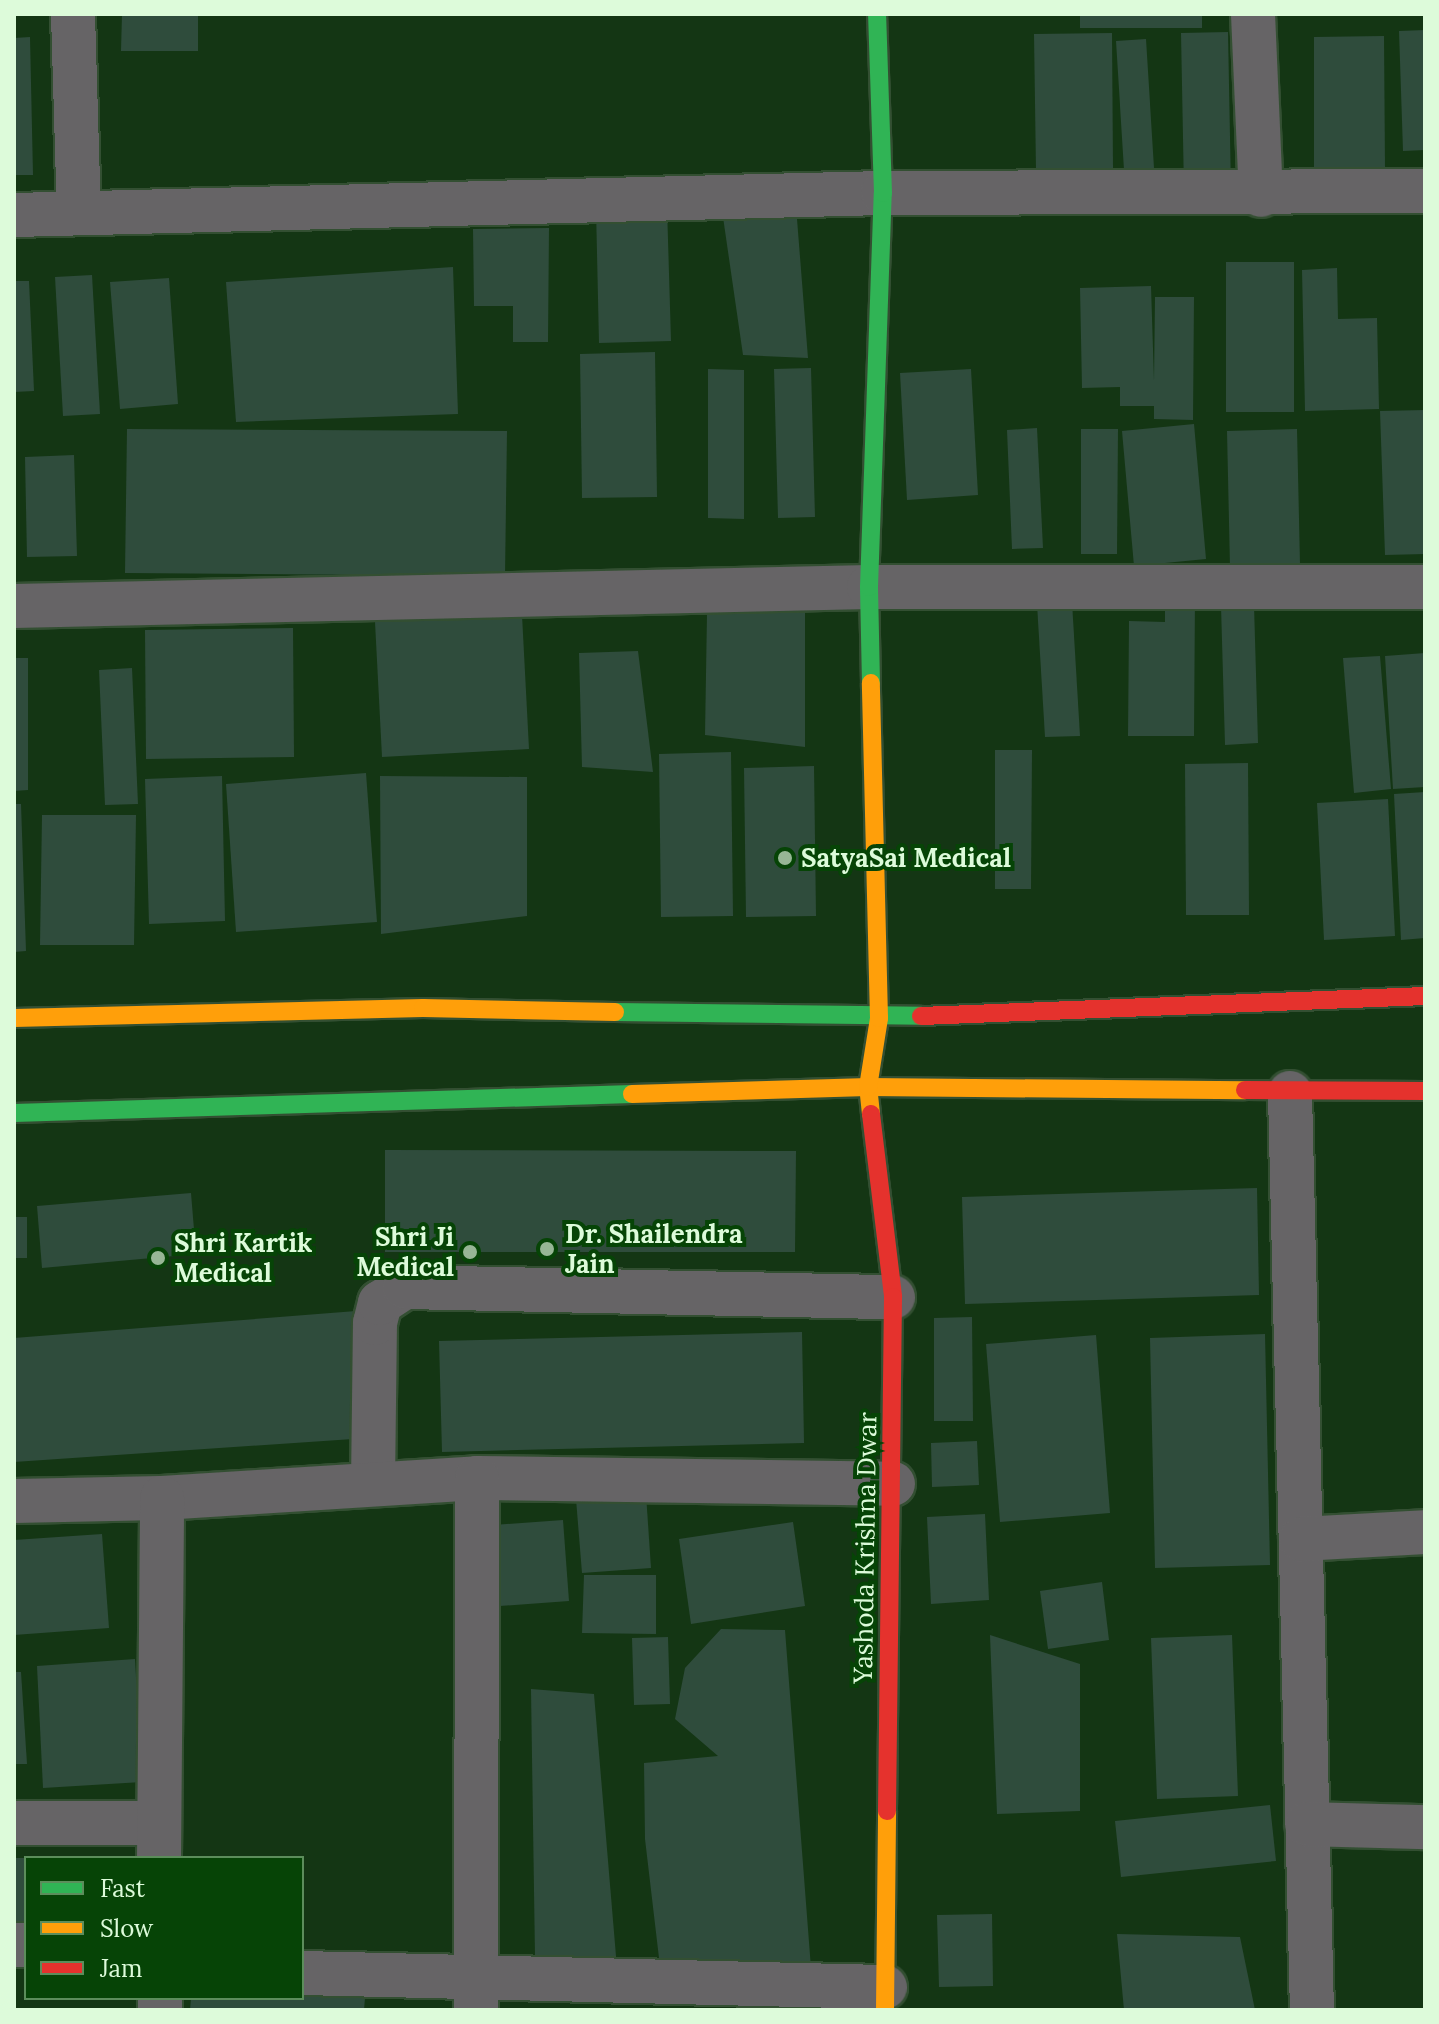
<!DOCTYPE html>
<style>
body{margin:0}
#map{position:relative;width:1439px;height:2024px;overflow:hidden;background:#143614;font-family:Lora,serif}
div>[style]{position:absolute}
.building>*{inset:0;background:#2f4c3c}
.roads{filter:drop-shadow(2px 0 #334f32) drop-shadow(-2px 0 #334f32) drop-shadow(0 2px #334f32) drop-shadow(0 -2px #334f32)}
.street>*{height:44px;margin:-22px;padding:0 22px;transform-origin:22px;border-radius:22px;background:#666466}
.fast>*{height:18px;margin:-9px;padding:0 9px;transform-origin:9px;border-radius:9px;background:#30b455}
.slow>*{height:18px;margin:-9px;padding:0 9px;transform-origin:9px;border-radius:9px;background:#ff9f0a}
.jam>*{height:18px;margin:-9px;padding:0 9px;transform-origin:9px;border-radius:9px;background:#e5322d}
.dots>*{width:22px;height:22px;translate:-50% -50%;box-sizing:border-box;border:4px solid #064406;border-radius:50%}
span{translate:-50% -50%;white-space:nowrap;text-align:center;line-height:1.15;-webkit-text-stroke:8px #064406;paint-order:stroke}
.poi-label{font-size:26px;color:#ddfbda;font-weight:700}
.left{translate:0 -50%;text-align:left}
.right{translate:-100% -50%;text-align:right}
.street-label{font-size:26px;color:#ddfbda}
.frame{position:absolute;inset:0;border:16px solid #ddfbda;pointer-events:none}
.legend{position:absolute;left:24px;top:1856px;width:280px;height:144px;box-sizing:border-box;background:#064406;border:2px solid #5c8d5b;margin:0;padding:10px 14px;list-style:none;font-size:24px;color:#ddfbda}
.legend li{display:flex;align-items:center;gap:16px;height:40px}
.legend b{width:40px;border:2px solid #5c8d5b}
</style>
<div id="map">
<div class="building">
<i style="clip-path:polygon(122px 14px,198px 14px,198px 51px,121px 51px)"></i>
<i style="clip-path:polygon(1080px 14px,1202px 14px,1202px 28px,1080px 28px)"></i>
<i style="clip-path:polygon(1425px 30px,1425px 150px,1403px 151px,1399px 31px)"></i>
<i style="clip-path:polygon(1228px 32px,1231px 190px,1184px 190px,1181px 33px)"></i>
<i style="clip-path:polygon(1112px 33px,1113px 169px,1036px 171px,1034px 34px)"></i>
<i style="clip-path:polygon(1384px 36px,1385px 169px,1314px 170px,1314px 37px)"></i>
<i style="clip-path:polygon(30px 37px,33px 175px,14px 175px,14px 38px)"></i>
<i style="clip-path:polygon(1146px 39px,1154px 168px,1124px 170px,1116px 41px)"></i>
<i style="clip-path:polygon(667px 206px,671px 341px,599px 343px,596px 208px)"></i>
<i style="clip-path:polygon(723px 217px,797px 219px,808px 358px,743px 355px)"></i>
<i style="clip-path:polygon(549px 228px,548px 342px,513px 342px,513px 306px,474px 306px,473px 229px)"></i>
<i style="clip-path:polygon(1226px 262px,1294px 262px,1294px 412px,1226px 412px)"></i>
<i style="clip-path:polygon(453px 267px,458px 414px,236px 422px,226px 282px)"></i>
<i style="clip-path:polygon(1337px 268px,1338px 319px,1377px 318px,1379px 409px,1305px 411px,1302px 270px)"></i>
<i style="clip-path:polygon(92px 275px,100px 414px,63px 416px,55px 277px)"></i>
<i style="clip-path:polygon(169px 278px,178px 404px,120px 409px,110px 282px)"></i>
<i style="clip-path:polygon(14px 281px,29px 281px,34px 391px,14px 392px)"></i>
<i style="clip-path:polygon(1151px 286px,1154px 381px,1155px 297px,1194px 297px,1193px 420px,1154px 419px,1154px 406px,1120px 406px,1120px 387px,1082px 388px,1080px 288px)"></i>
<i style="clip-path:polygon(655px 352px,657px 497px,582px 498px,580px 354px)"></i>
<i style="clip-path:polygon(811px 368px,815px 517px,778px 518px,774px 369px)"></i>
<i style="clip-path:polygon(708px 369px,744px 370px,744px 519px,708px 518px)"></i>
<i style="clip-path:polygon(971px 369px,978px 495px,907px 500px,900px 373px)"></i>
<i style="clip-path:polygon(1425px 410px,1425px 554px,1385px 555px,1380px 411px)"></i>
<i style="clip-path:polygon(1194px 424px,1206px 559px,1134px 566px,1122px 431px)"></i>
<i style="clip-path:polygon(1037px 428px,1043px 548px,1012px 549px,1007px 430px)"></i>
<i style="clip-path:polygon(127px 429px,507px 431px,505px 576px,125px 573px)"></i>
<i style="clip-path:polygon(1081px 429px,1118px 429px,1117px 554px,1081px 554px)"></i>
<i style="clip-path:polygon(1297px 429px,1300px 564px,1230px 567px,1227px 431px)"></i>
<i style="clip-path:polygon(74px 455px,77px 556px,27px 557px,25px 457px)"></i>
<i style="clip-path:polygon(1165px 596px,1195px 596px,1194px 736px,1128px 736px,1129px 621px,1165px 622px)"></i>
<i style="clip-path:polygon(1072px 602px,1080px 736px,1045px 737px,1037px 604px)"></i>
<i style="clip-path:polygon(1254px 605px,1258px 743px,1225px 745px,1221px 606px)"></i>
<i style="clip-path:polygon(805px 606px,805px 747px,705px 735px,707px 614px)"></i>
<i style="clip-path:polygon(522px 615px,529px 749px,382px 757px,375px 622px)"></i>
<i style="clip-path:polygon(293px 628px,294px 757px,146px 759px,145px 630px)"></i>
<i style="clip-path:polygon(638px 651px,653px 772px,582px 767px,579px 653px)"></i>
<i style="clip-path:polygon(1425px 653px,1425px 787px,1393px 789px,1385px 656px)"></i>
<i style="clip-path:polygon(1380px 656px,1391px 789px,1354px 793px,1343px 658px)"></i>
<i style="clip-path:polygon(14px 658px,28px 658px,28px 790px,14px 791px)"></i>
<i style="clip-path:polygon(132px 668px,138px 804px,105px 805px,99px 670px)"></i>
<i style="clip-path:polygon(995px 750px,1032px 750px,1031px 889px,995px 889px)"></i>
<i style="clip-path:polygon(731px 752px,733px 916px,661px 917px,659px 754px)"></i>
<i style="clip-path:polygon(1248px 763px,1249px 915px,1186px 915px,1185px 764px)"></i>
<i style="clip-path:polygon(814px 766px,816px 916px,746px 917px,744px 768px)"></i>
<i style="clip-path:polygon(366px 773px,377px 922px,236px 932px,226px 784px)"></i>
<i style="clip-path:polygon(222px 776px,225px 921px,149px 924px,145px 779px)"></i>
<i style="clip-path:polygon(380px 776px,527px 777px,527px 916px,381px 934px)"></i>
<i style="clip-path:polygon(1425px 792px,1425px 938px,1401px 940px,1394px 794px)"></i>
<i style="clip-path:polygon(1388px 799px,1395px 936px,1324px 940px,1317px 803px)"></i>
<i style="clip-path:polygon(14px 804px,21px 804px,26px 951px,14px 952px)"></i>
<i style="clip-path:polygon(42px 815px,136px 815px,134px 945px,40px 945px)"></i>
<i style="clip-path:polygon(385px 1150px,796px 1151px,795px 1252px,385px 1252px)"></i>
<i style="clip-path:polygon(1257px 1188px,1259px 1295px,965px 1304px,962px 1197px)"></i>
<i style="clip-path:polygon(191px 1193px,196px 1254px,42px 1268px,37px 1206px)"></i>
<i style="clip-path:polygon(14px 1217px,27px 1217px,27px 1258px,14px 1258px)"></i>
<i style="clip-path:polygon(356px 1311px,353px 1439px,14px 1462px,14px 1338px)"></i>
<i style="clip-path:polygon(972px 1317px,973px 1421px,934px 1421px,934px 1318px)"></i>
<i style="clip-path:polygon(802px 1332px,804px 1443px,442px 1452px,439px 1341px)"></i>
<i style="clip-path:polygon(1265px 1334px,1270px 1565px,1155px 1568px,1150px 1338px)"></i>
<i style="clip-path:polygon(1096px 1335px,1110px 1513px,1000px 1522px,986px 1344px)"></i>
<i style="clip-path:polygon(977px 1441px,979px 1485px,932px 1487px,931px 1443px)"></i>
<i style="clip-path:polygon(646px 1494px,651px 1568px,582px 1573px,576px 1499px)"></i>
<i style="clip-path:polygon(985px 1514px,989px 1600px,931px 1604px,927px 1517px)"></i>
<i style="clip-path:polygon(563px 1520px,569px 1601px,486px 1607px,480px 1526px)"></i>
<i style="clip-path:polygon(793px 1522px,805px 1606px,691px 1624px,679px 1539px)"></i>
<i style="clip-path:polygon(102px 1534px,109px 1628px,14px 1635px,14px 1540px)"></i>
<i style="clip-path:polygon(584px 1575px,656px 1575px,656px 1634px,582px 1633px)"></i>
<i style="clip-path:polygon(1102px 1582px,1109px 1640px,1048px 1649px,1040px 1591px)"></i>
<i style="clip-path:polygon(721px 1629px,785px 1630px,811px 1968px,659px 1958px,645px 1839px,644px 1763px,718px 1756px,675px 1719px,685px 1668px)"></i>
<i style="clip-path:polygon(990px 1635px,1080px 1664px,1080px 1811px,997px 1814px)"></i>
<i style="clip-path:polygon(1232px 1635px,1238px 1796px,1157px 1799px,1151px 1638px)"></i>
<i style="clip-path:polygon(668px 1637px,670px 1704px,634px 1705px,632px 1638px)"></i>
<i style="clip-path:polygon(135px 1659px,142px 1782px,43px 1788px,37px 1666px)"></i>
<i style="clip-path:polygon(14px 1672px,21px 1672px,27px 1764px,14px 1764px)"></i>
<i style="clip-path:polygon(531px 1689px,594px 1694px,616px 1956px,535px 1957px)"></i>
<i style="clip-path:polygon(1270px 1805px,1276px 1861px,1121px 1877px,1115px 1821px)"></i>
<i style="clip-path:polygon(14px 1858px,26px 1858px,26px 1928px,14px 1928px)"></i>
<i style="clip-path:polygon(992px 1914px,993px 1986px,939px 1987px,937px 1915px)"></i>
<i style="clip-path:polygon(1117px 1934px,1240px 1937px,1255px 2010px,1124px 2010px)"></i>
<i style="clip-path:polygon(302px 1995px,365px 1998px,364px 2010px,190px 2010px,191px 1998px)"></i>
</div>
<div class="roads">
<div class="street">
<i style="left:73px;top:14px;width:199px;rotate:88.3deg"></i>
<i style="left:1253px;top:14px;width:181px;rotate:87.5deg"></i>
<i style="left:14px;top:215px;width:869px;rotate:-1.45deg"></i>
<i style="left:883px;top:193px;width:542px;rotate:-0.21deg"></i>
<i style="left:14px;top:606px;width:855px;rotate:-1.27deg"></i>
<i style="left:869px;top:587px;width:556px"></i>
<i style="left:1290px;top:1093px;width:917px;rotate:88.63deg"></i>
<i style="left:373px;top:1484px;width:161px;rotate:-89.3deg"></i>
<i style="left:375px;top:1323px;width:21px;rotate:-76deg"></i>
<i style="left:380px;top:1303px;width:30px;rotate:-33deg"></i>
<i style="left:405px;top:1287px;width:488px;rotate:1.2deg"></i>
<i style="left:14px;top:1501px;width:148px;rotate:-1.2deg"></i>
<i style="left:162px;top:1498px;width:316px;rotate:-3.6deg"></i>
<i style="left:477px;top:1478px;width:416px;rotate:0.8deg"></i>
<i style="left:1301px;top:1539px;width:124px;rotate:-3.2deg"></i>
<i style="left:14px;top:1823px;width:145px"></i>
<i style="left:1307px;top:1824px;width:118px;rotate:1.5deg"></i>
<i style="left:159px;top:1858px;width:360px;rotate:-89.5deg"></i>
<i style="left:14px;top:1945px;width:12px"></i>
<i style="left:302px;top:1973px;width:583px;rotate:1.38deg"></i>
<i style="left:160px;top:2010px;width:12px;rotate:-90deg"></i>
<i style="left:476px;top:2010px;width:532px;rotate:-89.89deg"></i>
</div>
<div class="fast">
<i style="left:871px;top:683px;width:96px;rotate:-91.2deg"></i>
<i style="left:869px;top:587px;width:394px;rotate:-88deg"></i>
<i style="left:883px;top:193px;width:179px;rotate:-91.9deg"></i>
<i style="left:615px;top:1012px;width:306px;rotate:0.7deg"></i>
<i style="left:14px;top:1113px;width:618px;rotate:-1.76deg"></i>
</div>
<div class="slow">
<i style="left:14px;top:1018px;width:409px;rotate:-1.4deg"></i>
<i style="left:423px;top:1008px;width:192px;rotate:1.2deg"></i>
<i style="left:632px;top:1094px;width:236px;rotate:-1.7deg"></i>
<i style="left:868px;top:1087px;width:377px;rotate:0.5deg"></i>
<i style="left:871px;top:1114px;width:27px;rotate:-96deg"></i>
<i style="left:868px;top:1087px;width:70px;rotate:-80.9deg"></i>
<i style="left:879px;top:1018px;width:335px;rotate:-91.4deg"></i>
<i style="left:885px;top:2010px;width:199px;rotate:-89.4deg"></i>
</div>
<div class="jam">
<i style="left:921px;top:1016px;width:504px;rotate:-2.27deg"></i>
<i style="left:1245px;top:1090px;width:180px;rotate:0.3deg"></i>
<i style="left:871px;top:1114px;width:184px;rotate:83.1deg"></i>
<i style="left:893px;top:1297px;width:514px;rotate:90.67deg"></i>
</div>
</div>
<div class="dots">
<i style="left:785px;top:858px;background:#97b695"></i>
<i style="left:547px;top:1249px;background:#97b695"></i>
<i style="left:470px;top:1252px;background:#97b695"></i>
<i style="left:158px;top:1258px;background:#97b695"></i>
</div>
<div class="poi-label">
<span class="left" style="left:801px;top:858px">SatyaSai Medical</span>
<span class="left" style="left:565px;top:1249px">Dr. Shailendra<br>Jain</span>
<span class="right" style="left:454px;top:1252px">Shri Ji<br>Medical</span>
<span class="left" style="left:174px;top:1258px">Shri Kartik<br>Medical</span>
</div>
<div class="street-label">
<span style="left:865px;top:1548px;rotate:-89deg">Yashoda Krishna Dwar</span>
</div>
<div class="frame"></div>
<ul class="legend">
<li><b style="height:10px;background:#30b455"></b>Fast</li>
<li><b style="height:10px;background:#ff9f0a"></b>Slow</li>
<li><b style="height:10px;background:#e5322d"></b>Jam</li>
</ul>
</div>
